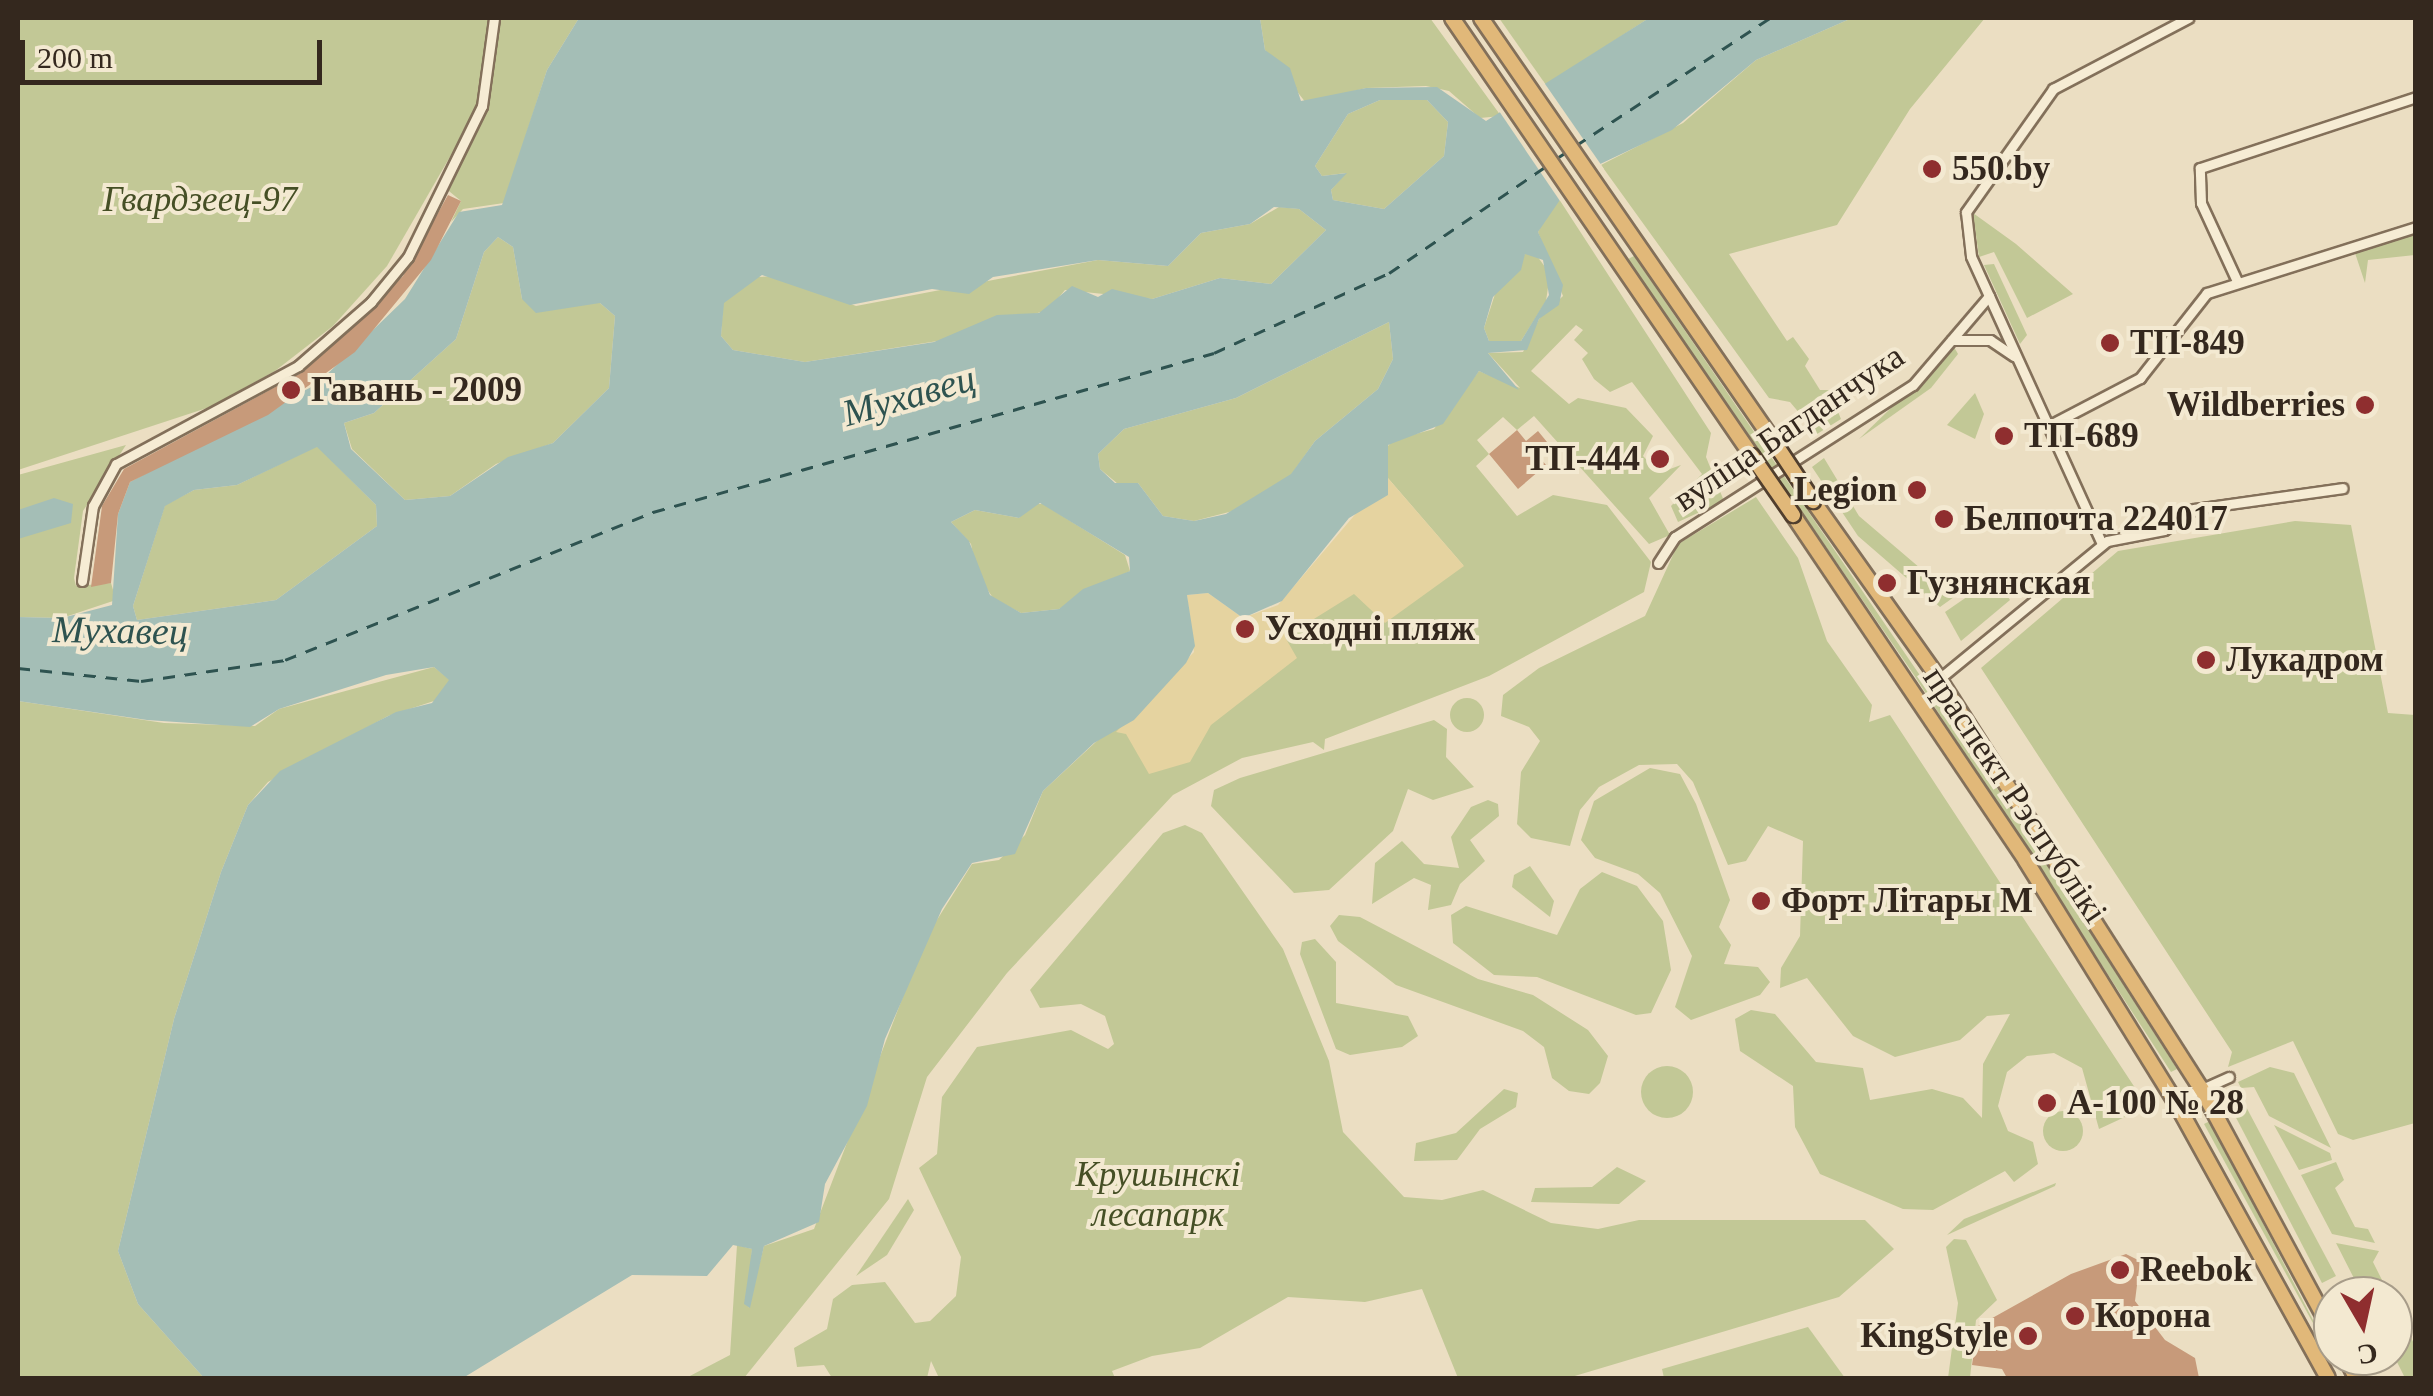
<!DOCTYPE html>
<meta charset="utf-8">
<style>
body{margin:0}
#map{position:relative;width:2433px;height:1396px;overflow:hidden;background:#ebdec2;font-family:Georgia,serif}
div>[style]{position:absolute}
.green>*{inset:0;background:#c2c896}
.round{border-radius:50%}
.sand>*{inset:0;background:#e5d3a0}
.water>*{inset:0;background:#a4beb6}
.pier>*{inset:0;background:#ebdec2}
.ferry>*{height:2.5px;margin-top:-1.25px;transform-origin:0;background:repeating-linear-gradient(90deg,#2e5350 0 12px,transparent 0 22px)}
.building>*{inset:0;background:#c79a7a}
.roads{filter:drop-shadow(2px 0 #83705a) drop-shadow(-2px 0 #83705a) drop-shadow(0 2px #83705a) drop-shadow(0 -2px #83705a)}
.minor>*{height:9px;margin:-4.5px;padding:0 4.5px;transform-origin:4.5px;border-radius:4.5px;background:#f6ecd4}
.trunk>*{height:14px;margin:-7px;padding:0 7px;transform-origin:7px;border-radius:7px;background:#e1b879}
.bridges{filter:drop-shadow(2px 0 #513f2e) drop-shadow(-2px 0 #513f2e) drop-shadow(0 2px #513f2e) drop-shadow(0 -2px #513f2e)}
.trunk-bridge>*{height:14px;margin:-7px;padding:0 7px;transform-origin:7px;border-radius:7px;background:#e1b879}
.dots>*{width:28px;height:28px;translate:-50% -50%;box-sizing:border-box;border:5px solid #f3e9d1;border-radius:50%}
span{translate:-50% -50%;white-space:nowrap;text-align:center;line-height:1.15;-webkit-text-stroke:8px #f3e9d1;paint-order:stroke}
.poi-label{font-size:35px;color:#34281e;font-weight:700}
.left{translate:0 -50%;text-align:left}
.right{translate:-100% -50%;text-align:right}
.park-label{font-size:35px;color:#454f25;font-style:italic}
.street-label{font-size:35px;color:#34281e}
.water-label{font-size:38px;color:#2e5350;font-style:italic}
.frame{position:absolute;inset:0;border:20px solid #34281e;pointer-events:none}
.north{position:absolute;left:2313px;top:1276px;width:100px;height:100px;box-sizing:border-box;background:#f3e9d1;border:2px solid #a79c89;border-radius:50%;rotate:171deg;font-size:28px;font-weight:700;line-height:40px;text-align:center;color:#34281e}
.north::after{content:'';display:block;margin:auto;width:35px;height:45px;background:#8f2e2f;clip-path:polygon(50% 0,100% 100%,50% 72%,0 100%)}
.scale{position:absolute;left:20px;top:40px;width:302px;height:45px;box-sizing:border-box;border:5px solid #34281e;border-top:0;padding-left:12px;font-size:30px;line-height:35px;white-space:nowrap;color:#34281e;-webkit-text-stroke:8px #f3e9d1;paint-order:stroke}
</style>
<div id="map">
<div class="green">
<i style="clip-path:polygon(18px 18px,491px 18px,481px 98px,470px 122px,387px 266px,333px 326px,275px 371px,210px 407px,18px 470px)"></i>
<i style="clip-path:polygon(497px 18px,579px 18px,547px 70px,504px 203px,463px 209px,451px 222px,461px 201px,444px 187px,487px 99px)"></i>
<i style="clip-path:polygon(1260px 18px,1430px 18px,1501px 116px,1480px 118px,1449px 91px,1426px 86px,1366px 88px,1306px 103px,1265px 50px)"></i>
<i style="clip-path:polygon(1499px 18px,1649px 18px,1546px 85px)"></i>
<i style="clip-path:polygon(1852px 18px,1985px 18px,1910px 109px,1837px 225px,1729px 254px,1787px 341px,1793px 337px,1809px 359px,1805px 366px,1820px 390px,1829px 390px,1841px 419px,1817px 434px,1790px 402px,1769px 398px,1601px 165px,1683px 123px,1756px 60px)"></i>
<i style="clip-path:polygon(1427px 100px,1448px 122px,1444px 156px,1384px 209px,1333px 200px,1331px 190px,1346px 173px,1322px 176px,1315px 166px,1348px 114px,1380px 100px)"></i>
<i style="clip-path:polygon(1557px 196px,1711px 433px,1706px 457px,1724px 501px,1678px 522px,1671px 506px,1702px 474px,1632px 382px,1610px 392px,1594px 379px,1582px 359px,1588px 353px,1574px 340px,1583px 330px,1576px 325px,1531px 371px,1569px 404px,1578px 398px,1626px 408px,1653px 436px,1643px 456px,1659px 473px,1681px 465px,1649px 498px,1670px 535px,1649px 544px,1534px 416px,1517px 430px,1503px 417px,1477px 440px,1489px 454px,1476px 466px,1517px 516px,1553px 495px,1607px 505px,1651px 562px,1644px 592px,1489px 676px,1325px 739px,1324px 750px,1313px 742px,1242px 758px,1173px 795px,1007px 973px,927px 1077px,889px 1199px,744px 1378px,686px 1378px,730px 1355px,737px 1245px,752px 1249px,748px 1308px,764px 1246px,814px 1229px,925px 939px,972px 864px,999px 860px,1025px 835px,1043px 791px,1099px 739px,1354px 593px,1463px 565px,1387px 477px,1383px 452px,1393px 440px,1434px 429px,1479px 371px,1520px 388px,1488px 353px,1523px 352px,1539px 319px,1563px 296px,1538px 232px)"></i>
<i style="clip-path:polygon(1279px 207px,1299px 209px,1326px 230px,1271px 284px,1220px 278px,1152px 299px,1065px 290px,1048px 310px,944px 340px,805px 362px,733px 350px,721px 336px,723px 303px,757px 277px,777px 276px,856px 306px,1098px 260px,1168px 266px,1201px 233px,1250px 224px)"></i>
<i style="clip-path:polygon(1973px 213px,2016px 244px,2073px 294px,2027px 318px,1994px 252px,1979px 257px)"></i>
<i style="clip-path:polygon(2415px 232px,2415px 255px,2368px 260px,2365px 283px,2354px 250px)"></i>
<i style="clip-path:polygon(498px 237px,513px 247px,522px 299px,600px 303px,615px 316px,609px 388px,553px 443px,496px 464px,450px 496px,405px 500px,352px 449px,344px 423px,374px 413px,456px 339px,484px 252px)"></i>
<i style="clip-path:polygon(1535px 253px,1550px 274px,1546px 301px,1521px 341px,1489px 341px,1484px 328px,1496px 291px,1525px 254px)"></i>
<i style="clip-path:polygon(1634px 256px,2022px 825px,2177px 1069px,2171px 1072px,1914px 675px,1628px 259px)"></i>
<i style="clip-path:polygon(1994px 264px,2027px 335px,2020px 344px,1984px 265px)"></i>
<i style="clip-path:polygon(1389px 322px,1393px 359px,1378px 389px,1315px 441px,1291px 475px,1233px 511px,1194px 521px,1163px 516px,1138px 483px,1118px 484px,1100px 469px,1098px 454px,1124px 429px,1236px 398px)"></i>
<i style="clip-path:polygon(1954px 347px,1958px 354px,1931px 388px,1859px 439px)"></i>
<i style="clip-path:polygon(1975px 393px,1984px 414px,1975px 439px,1947px 425px)"></i>
<i style="clip-path:polygon(126px 445px,83px 511px,74px 578px,76px 586px,111px 583px,116px 600px,62px 618px,18px 617px,18px 475px)"></i>
<i style="clip-path:polygon(317px 446px,376px 505px,377px 526px,276px 600px,137px 620px,133px 606px,165px 505px,194px 490px,237px 485px)"></i>
<i style="clip-path:polygon(1824px 458px,1859px 516px,1954px 597px,1940px 607px,1858px 536px,1812px 467px)"></i>
<i style="clip-path:polygon(1756px 497px,1798px 558px,1827px 641px,1872px 705px,1869px 722px,1890px 715px,2143px 1100px,2140px 1110px,2099px 1129px,2082px 1068px,2054px 1053px,2027px 1056px,2007px 1072px,1998px 1106px,2008px 1131px,2033px 1142px,2038px 1164px,2014px 1182px,2005px 1171px,1933px 1210px,1903px 1209px,1820px 1174px,1795px 1127px,1793px 1086px,1740px 1051px,1735px 1019px,1751px 1010px,1775px 1014px,1816px 1062px,1863px 1068px,1870px 1100px,1932px 1089px,1963px 1098px,1982px 1118px,1983px 1064px,2010px 1014px,1987px 1016px,1960px 1040px,1895px 1057px,1853px 1036px,1807px 978px,1780px 988px,1781px 968px,1800px 936px,1803px 841px,1768px 826px,1746px 861px,1728px 865px,1693px 782px,1677px 764px,1639px 765px,1599px 787px,1580px 810px,1570px 846px,1531px 838px,1517px 824px,1521px 772px,1540px 741px,1529px 727px,1501px 716px,1503px 695px,1539px 668px,1645px 616px,1678px 544px)"></i>
<i style="clip-path:polygon(1031px 504px,1043px 504px,1125px 555px,1130px 571px,1059px 609px,1021px 613px,993px 598px,977px 574px,971px 544px,951px 522px,975px 510px,1019px 518px)"></i>
<i style="clip-path:polygon(2295px 521px,2351px 525px,2388px 713px,2415px 715px,2415px 1123px,2353px 1140px,2338px 1134px,2293px 1041px,2228px 1067px,2232px 1052px,1981px 668px,2118px 551px)"></i>
<i style="clip-path:polygon(1974px 592px,2005px 592px,2010px 600px,1961px 641px,1945px 612px)"></i>
<i style="clip-path:polygon(434px 667px,450px 680px,437px 700px,388px 716px,268px 782px,248px 805px,221px 872px,174px 1019px,118px 1251px,138px 1304px,204px 1378px,18px 1378px,18px 701px,164px 723px,255px 726px,279px 709px)"></i>
<i class="round" style="left:1450px;top:698px;width:34px;height:34px"></i>
<i style="clip-path:polygon(1434px 720px,1447px 729px,1446px 757px,1474px 787px,1433px 800px,1408px 789px,1393px 831px,1329px 890px,1294px 893px,1211px 806px,1214px 790px,1240px 778px)"></i>
<i style="clip-path:polygon(1650px 768px,1680px 774px,1696px 804px,1730px 900px,1719px 927px,1731px 945px,1724px 964px,1758px 967px,1770px 982px,1760px 995px,1691px 1020px,1675px 1007px,1692px 956px,1660px 893px,1638px 874px,1595px 858px,1581px 840px,1594px 801px)"></i>
<i style="clip-path:polygon(1488px 800px,1498px 804px,1499px 816px,1470px 840px,1485px 861px,1460px 884px,1451px 905px,1428px 910px,1431px 885px,1414px 878px,1372px 904px,1375px 863px,1402px 841px,1424px 864px,1459px 868px,1451px 837px,1471px 807px)"></i>
<i style="clip-path:polygon(1185px 825px,1202px 833px,1283px 949px,1329px 1061px,1343px 1132px,1404px 1197px,1442px 1200px,1483px 1190px,1551px 1223px,1598px 1229px,1639px 1220px,1865px 1220px,1894px 1249px,1839px 1297px,1568px 1378px,1458px 1378px,1422px 1289px,1365px 1302px,1288px 1297px,1200px 1348px,1152px 1356px,1112px 1371px,1115px 1378px,939px 1378px,931px 1361px,927px 1378px,832px 1378px,824px 1365px,797px 1367px,794px 1348px,827px 1329px,833px 1299px,852px 1285px,885px 1282px,915px 1323px,930px 1321px,956px 1296px,961px 1257px,919px 1168px,937px 1154px,942px 1097px,977px 1047px,1071px 1030px,1108px 1049px,1114px 1044px,1105px 1016px,1081px 1004px,1040px 1008px,1030px 990px,1163px 833px)"></i>
<i style="clip-path:polygon(1530px 866px,1554px 901px,1550px 917px,1512px 887px,1514px 875px)"></i>
<i style="clip-path:polygon(1602px 872px,1637px 886px,1663px 921px,1671px 970px,1651px 1013px,1636px 1015px,1537px 977px,1494px 975px,1453px 943px,1451px 915px,1466px 906px,1557px 935px,1580px 889px)"></i>
<i style="clip-path:polygon(1339px 915px,1360px 917px,1478px 979px,1533px 995px,1588px 1030px,1608px 1056px,1600px 1083px,1589px 1094px,1569px 1091px,1552px 1078px,1544px 1047px,1523px 1031px,1396px 985px,1338px 941px,1330px 926px)"></i>
<i style="clip-path:polygon(1315px 939px,1336px 962px,1336px 1003px,1408px 1016px,1418px 1036px,1402px 1047px,1350px 1055px,1336px 1049px,1300px 954px,1302px 942px)"></i>
<i class="round" style="left:1641px;top:1066px;width:52px;height:52px"></i>
<i style="clip-path:polygon(2270px 1067px,2294px 1073px,2331px 1148px,2269px 1116px,2254px 1087px,2241px 1088px,2238px 1082px)"></i>
<i style="clip-path:polygon(1504px 1089px,1518px 1093px,1516px 1107px,1480px 1129px,1457px 1160px,1414px 1161px,1416px 1143px,1456px 1133px)"></i>
<i style="clip-path:polygon(2243px 1101px,2336px 1276px,2322px 1283px,2231px 1108px)"></i>
<i class="round" style="left:2043px;top:1111px;width:40px;height:40px"></i>
<i style="clip-path:polygon(2210px 1121px,2343px 1378px,2204px 1124px)"></i>
<i style="clip-path:polygon(2274px 1125px,2330px 1153px,2332px 1160px,2299px 1170px)"></i>
<i style="clip-path:polygon(2336px 1162px,2344px 1180px,2335px 1188px,2355px 1227px,2368px 1229px,2375px 1243px,2332px 1234px,2301px 1175px)"></i>
<i style="clip-path:polygon(1617px 1167px,1646px 1181px,1619px 1204px,1531px 1202px,1535px 1188px,1592px 1187px)"></i>
<i style="clip-path:polygon(2056px 1183px,2055px 1186px,1947px 1235px,1964px 1219px)"></i>
<i style="clip-path:polygon(908px 1199px,914px 1210px,887px 1255px,856px 1276px)"></i>
<i style="clip-path:polygon(1954px 1239px,1966px 1240px,1997px 1300px,1976px 1320px,1970px 1378px,1948px 1378px,1958px 1303px,1946px 1247px)"></i>
<i style="clip-path:polygon(2336px 1243px,2379px 1251px,2373px 1262px,2390px 1296px,2363px 1296px)"></i>
<i style="clip-path:polygon(2405px 1325px,2415px 1346px,2415px 1378px,2405px 1378px,2393px 1354px,2393px 1330px)"></i>
<i style="clip-path:polygon(1808px 1327px,1845px 1378px,1664px 1378px,1662px 1369px)"></i>
</div>
<div class="sand">
<i style="clip-path:polygon(1387px 477px,1464px 566px,1385px 623px,1354px 594px,1285px 637px,1297px 658px,1211px 725px,1190px 762px,1149px 774px,1126px 734px,1116px 732px,1194px 652px,1187px 595px,1208px 593px,1243px 618px,1278px 605px)"></i>
</div>
<div class="water">
<i style="clip-path:polygon(evenodd,579px 18px,1260px 18px,1265px 50px,1290px 68px,1301px 101px,1366px 88px,1437px 87px,1486px 121px,1649px 18px,1852px 18px,1756px 60px,1672px 130px,1577px 175px,1538px 232px,1563px 285px,1559px 305px,1539px 319px,1527px 350px,1488px 353px,1519px 390px,1479px 371px,1443px 424px,1388px 445px,1388px 495px,1349px 518px,1282px 601px,1243px 618px,1208px 593px,1187px 595px,1195px 646px,1186px 663px,1134px 720px,1094px 743px,1043px 791px,1015px 854px,972px 863px,942px 909px,885px 1039px,867px 1106px,825px 1184px,819px 1222px,764px 1246px,750px 1308px,744px 1304px,752px 1249px,733px 1245px,707px 1276px,632px 1275px,463px 1378px,204px 1378px,138px 1304px,118px 1251px,174px 1019px,221px 872px,248px 805px,280px 771px,396px 712px,432px 703px,449px 680px,434px 667px,386px 675px,279px 709px,250px 727px,147px 720px,18px 701px,18px 617px,62px 618px,112px 605px,118px 514px,130px 482px,317px 384px,405px 299px,459px 212px,502px 205px,547px 70px,579px 18px,1427px 100px,1448px 122px,1444px 156px,1384px 209px,1333px 200px,1331px 190px,1347px 173px,1322px 176px,1315px 166px,1348px 114px,1380px 100px,1427px 100px,579px 18px,1274px 207px,1299px 209px,1326px 230px,1271px 284px,1220px 278px,1152px 299px,1112px 289px,1098px 297px,1072px 286px,1039px 313px,997px 315px,934px 342px,805px 362px,733px 350px,721px 336px,724px 303px,762px 275px,850px 305px,932px 289px,969px 294px,993px 277px,1098px 260px,1168px 266px,1201px 233px,1250px 224px,1274px 207px,579px 18px,498px 237px,513px 247px,522px 299px,536px 313px,600px 303px,615px 316px,609px 388px,553px 443px,508px 457px,450px 496px,405px 500px,351px 449px,344px 423px,374px 413px,456px 339px,484px 252px,498px 237px,579px 18px,1525px 254px,1543px 260px,1549px 295px,1521px 341px,1489px 341px,1484px 328px,1493px 297px,1521px 270px,1525px 254px,579px 18px,1389px 322px,1393px 359px,1378px 389px,1315px 441px,1291px 474px,1226px 514px,1194px 521px,1163px 516px,1138px 483px,1115px 483px,1100px 469px,1098px 454px,1124px 429px,1236px 398px,1389px 322px,579px 18px,317px 447px,376px 505px,377px 526px,276px 600px,137px 620px,133px 606px,165px 506px,194px 490px,237px 485px,317px 447px,579px 18px,1040px 503px,1129px 557px,1130px 571px,1083px 589px,1059px 609px,1021px 613px,990px 595px,969px 541px,951px 522px,975px 510px,1019px 518px,1040px 503px)"></i>
<i style="clip-path:polygon(54px 498px,73px 504px,71px 523px,18px 539px,18px 510px)"></i>
</div>
<div class="pier">
<i style="clip-path:polygon(1543px 81px,1604px 169px,1560px 201px,1499px 111px)"></i>
</div>
<div class="ferry">
<i style="left:1575px;top:146px;width:233px;rotate:-33.3deg"></i>
<i style="left:1554px;top:160px;width:17px;rotate:-33deg"></i>
<i style="left:18px;top:668px;width:124px;rotate:6deg"></i>
<i style="left:141px;top:681px;width:146px;rotate:-8.3deg"></i>
<i style="left:285px;top:660px;width:397px;rotate:-21.9deg"></i>
<i style="left:653px;top:512px;width:583px;rotate:-15.82deg"></i>
<i style="left:1214px;top:353px;width:192px;rotate:-24.6deg"></i>
<i style="left:1389px;top:273px;width:192px;rotate:-34.2deg"></i>
</div>
<div class="building">
<i style="clip-path:polygon(448px 195px,461px 201px,431px 260px,355px 352px,268px 415px,130px 482px,118px 514px,111px 583px,91px 587px,102px 506px,124px 469px,303px 372px,403px 276px)"></i>
<i style="clip-path:polygon(1517px 430px,1526px 441px,1538px 431px,1547px 442px,1535px 452px,1546px 465px,1518px 489px,1489px 454px)"></i>
<i style="clip-path:polygon(2126px 1254px,2140px 1261px,2135px 1301px,2165px 1340px,2195px 1358px,2199px 1378px,2007px 1378px,2002px 1369px,1972px 1365px,1978px 1326px,2071px 1274px)"></i>
</div>
<div class="roads">
<div class="minor">
<i style="left:2237px;top:281px;width:86px;rotate:-114.8deg"></i>
<i style="left:2201px;top:203px;width:35px;rotate:-92deg"></i>
<i style="left:2200px;top:168px;width:227px;rotate:-18.2deg"></i>
<i style="left:1952px;top:340px;width:38px"></i>
<i style="left:1990px;top:340px;width:29px;rotate:34deg"></i>
<i style="left:2050px;top:425px;width:102px;rotate:-27.6deg"></i>
<i style="left:2140px;top:378px;width:108px;rotate:-51.8deg"></i>
<i style="left:2207px;top:293px;width:219px;rotate:-17.5deg"></i>
<i style="left:2102px;top:544px;width:316px;rotate:-114.5deg"></i>
<i style="left:1971px;top:256px;width:44px;rotate:-96.5deg"></i>
<i style="left:1966px;top:212px;width:151px;rotate:-54.7deg"></i>
<i style="left:2053px;top:89px;width:153px;rotate:-27.7deg"></i>
<i style="left:1658px;top:563px;width:31px;rotate:-57deg"></i>
<i style="left:1675px;top:537px;width:282px;rotate:-32.6deg"></i>
<i style="left:1913px;top:385px;width:117px;rotate:-49.5deg"></i>
<i style="left:82px;top:581px;width:76px;rotate:-81.7deg"></i>
<i style="left:93px;top:506px;width:48px;rotate:-61.3deg"></i>
<i style="left:116px;top:464px;width:207px;rotate:-28.3deg"></i>
<i style="left:298px;top:366px;width:97px;rotate:-41.2deg"></i>
<i style="left:371px;top:302px;width:58px;rotate:-50.6deg"></i>
<i style="left:408px;top:257px;width:168px;rotate:-63.9deg"></i>
<i style="left:482px;top:106px;width:89px;rotate:-82.2deg"></i>
<i style="left:1939px;top:679px;width:217px;rotate:-39.4deg"></i>
<i style="left:2107px;top:541px;width:58px;rotate:-10.9deg"></i>
<i style="left:2164px;top:530px;width:37px;rotate:-35deg"></i>
<i style="left:2194px;top:509px;width:150px;rotate:-8deg"></i>
<i style="left:2175px;top:1101px;width:59px;rotate:-24deg"></i>
</div>
<div class="trunk">
<i style="left:1452px;top:18px;width:531px;rotate:55.59deg"></i>
<i style="left:1481px;top:18px;width:515px;rotate:55.35deg"></i>
<i style="left:1813px;top:501px;width:218px;rotate:54.7deg"></i>
<i style="left:1939px;top:679px;width:486px;rotate:57.4deg"></i>
<i style="left:2201px;top:1088px;width:278px;rotate:61.7deg"></i>
<i style="left:1793px;top:515px;width:417px;rotate:56deg"></i>
<i style="left:2026px;top:861px;width:282px;rotate:58.2deg"></i>
<i style="left:2175px;top:1101px;width:316px;rotate:61.1deg"></i>
<i style="left:2345px;top:1356px;width:25px;rotate:63deg"></i>
</div>
</div>
<div class="bridges">
<div class="trunk-bridge">
<i style="left:1774px;top:442px;width:71px;rotate:56.5deg"></i>
<i style="left:1752px;top:456px;width:72px;rotate:55.2deg"></i>
</div>
</div>
<div class="dots">
<i style="left:1932px;top:169px;background:#8f2e2f"></i>
<i style="left:2110px;top:343px;background:#8f2e2f"></i>
<i style="left:291px;top:390px;background:#8f2e2f"></i>
<i style="left:2365px;top:405px;background:#8f2e2f"></i>
<i style="left:2004px;top:436px;background:#8f2e2f"></i>
<i style="left:1660px;top:459px;background:#8f2e2f"></i>
<i style="left:1917px;top:490px;background:#8f2e2f"></i>
<i style="left:1944px;top:519px;background:#8f2e2f"></i>
<i style="left:1887px;top:583px;background:#8f2e2f"></i>
<i style="left:1245px;top:629px;background:#8f2e2f"></i>
<i style="left:2206px;top:660px;background:#8f2e2f"></i>
<i style="left:1761px;top:901px;background:#8f2e2f"></i>
<i style="left:2047px;top:1103px;background:#8f2e2f"></i>
<i style="left:2120px;top:1270px;background:#8f2e2f"></i>
<i style="left:2075px;top:1316px;background:#8f2e2f"></i>
<i style="left:2028px;top:1336px;background:#8f2e2f"></i>
</div>
<div class="poi-label">
<span class="left" style="left:1952px;top:169px">550.by</span>
<span class="left" style="left:2130px;top:343px">ТП-849</span>
<span class="left" style="left:311px;top:390px">Гавань - 2009</span>
<span class="right" style="left:2345px;top:405px">Wildberries</span>
<span class="left" style="left:2024px;top:436px">ТП-689</span>
<span class="right" style="left:1640px;top:459px">ТП-444</span>
<span class="right" style="left:1897px;top:490px">Legion</span>
<span class="left" style="left:1964px;top:519px">Белпочта 224017</span>
<span class="left" style="left:1907px;top:583px">Гузнянская</span>
<span class="left" style="left:1265px;top:629px">Усходні пляж</span>
<span class="left" style="left:2226px;top:660px">Лукадром</span>
<span class="left" style="left:1781px;top:901px">Форт Літары М</span>
<span class="left" style="left:2067px;top:1103px">А-100 № 28</span>
<span class="left" style="left:2140px;top:1270px">Reebok</span>
<span class="left" style="left:2095px;top:1316px">Корона</span>
<span class="right" style="left:2008px;top:1336px">KingStyle</span>
</div>
<div class="park-label">
<span style="left:200px;top:200px">Гвардзеец-97</span>
<span style="left:1158px;top:1195px">Крушынскі<br>лесапарк</span>
</div>
<div class="street-label">
<span style="left:1789px;top:428px;rotate:-34deg">вуліца Багданчука</span>
<span style="left:2015px;top:795px;rotate:56deg">праспект Рэспублікі</span>
</div>
<div class="water-label">
<span style="left:909px;top:396px;rotate:-16deg">Мухавец</span>
<span style="left:120px;top:631px;rotate:1deg">Мухавец</span>
</div>
<div class="frame"></div>
<div class="north">С</div>
<div class="scale">200 m</div>
</div>
